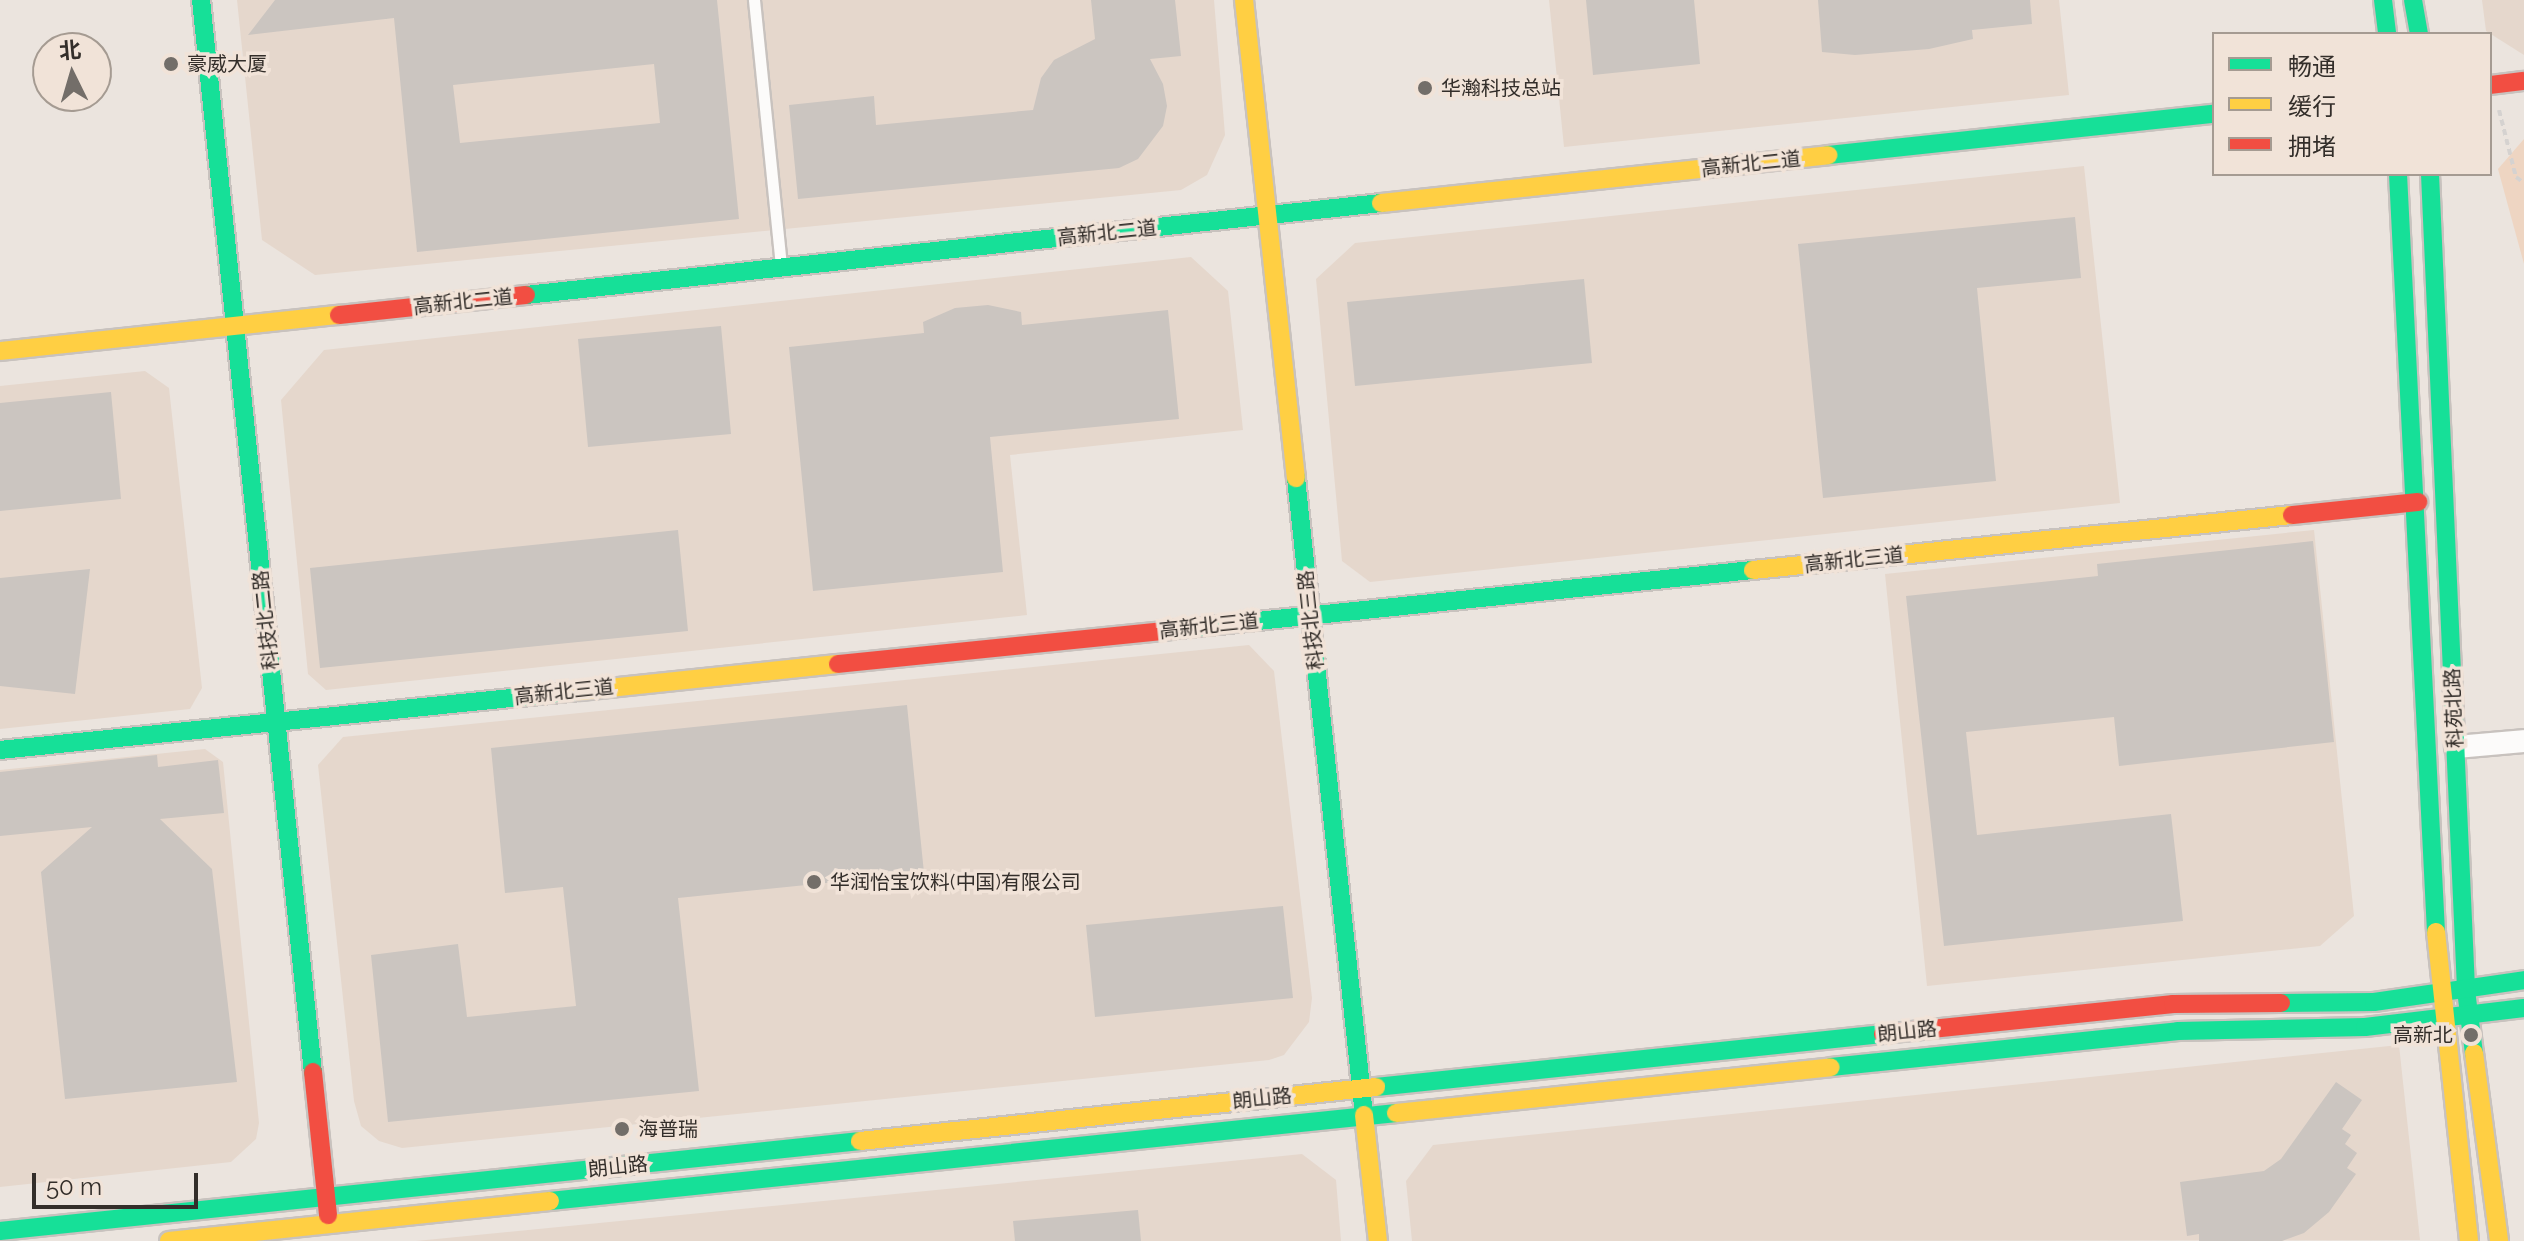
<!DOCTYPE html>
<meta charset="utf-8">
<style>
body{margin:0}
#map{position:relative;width:2524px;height:1241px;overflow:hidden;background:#ebe4de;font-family:Raleway,"Noto Sans SC",sans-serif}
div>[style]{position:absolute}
.built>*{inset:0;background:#e5d7cc}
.green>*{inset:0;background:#eed5c2}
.building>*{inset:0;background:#cbc5c0}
.path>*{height:4px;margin-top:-2px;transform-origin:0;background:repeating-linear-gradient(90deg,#d5d2d0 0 6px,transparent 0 10px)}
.roads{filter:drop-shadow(2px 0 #c8c2be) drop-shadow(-2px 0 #c8c2be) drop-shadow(0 2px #c8c2be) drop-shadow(0 -2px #c8c2be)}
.lane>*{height:11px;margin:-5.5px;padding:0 5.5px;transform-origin:5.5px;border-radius:5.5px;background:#fcfbfa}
.street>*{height:22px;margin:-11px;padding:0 11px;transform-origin:11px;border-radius:11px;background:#fcfbfa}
.fast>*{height:18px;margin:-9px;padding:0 9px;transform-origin:9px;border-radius:9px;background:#16e098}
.slow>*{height:18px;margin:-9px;padding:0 9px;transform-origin:9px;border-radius:9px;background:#ffcf43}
.jam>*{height:18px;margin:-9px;padding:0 9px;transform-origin:9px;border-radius:9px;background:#f24e42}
.dots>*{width:22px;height:22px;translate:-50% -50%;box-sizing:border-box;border:4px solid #f1e3d8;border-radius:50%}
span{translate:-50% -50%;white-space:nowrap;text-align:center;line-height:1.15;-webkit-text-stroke:7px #f1e3d8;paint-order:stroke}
.poi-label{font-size:20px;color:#332e2a}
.left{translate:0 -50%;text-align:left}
.right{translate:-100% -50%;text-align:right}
.street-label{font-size:20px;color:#332e2a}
.legend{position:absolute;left:2212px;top:32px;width:280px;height:144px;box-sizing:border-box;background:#f1e3d8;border:2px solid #a59b92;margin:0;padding:10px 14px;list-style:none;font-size:24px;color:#332e2a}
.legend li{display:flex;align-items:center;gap:16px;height:40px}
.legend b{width:40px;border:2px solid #a59b92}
.north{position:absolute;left:32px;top:32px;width:80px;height:80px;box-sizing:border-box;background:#f1e3d8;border:2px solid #a59b92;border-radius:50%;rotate:355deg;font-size:22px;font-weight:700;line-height:32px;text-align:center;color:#332e2a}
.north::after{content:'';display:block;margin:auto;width:28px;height:36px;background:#736e69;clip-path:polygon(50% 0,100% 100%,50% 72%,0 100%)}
.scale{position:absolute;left:32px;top:1173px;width:166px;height:36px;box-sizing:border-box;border:4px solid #332e2a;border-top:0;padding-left:10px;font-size:24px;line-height:28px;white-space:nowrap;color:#332e2a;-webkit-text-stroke:6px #f1e3d8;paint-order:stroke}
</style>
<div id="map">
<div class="built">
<i style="clip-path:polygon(237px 0,1214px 0,1225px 135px,1207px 175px,1181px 190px,315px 275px,262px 240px)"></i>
<i style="clip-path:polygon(1549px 0,2059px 0,2069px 95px,1564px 147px)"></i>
<i style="clip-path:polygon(2482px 0,2524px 0,2524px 55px,2486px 31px)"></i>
<i style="clip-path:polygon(2084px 166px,2120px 503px,1370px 582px,1342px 561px,1316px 279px,1355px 243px)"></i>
<i style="clip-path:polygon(1191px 257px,1228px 291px,1243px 430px,1010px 455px,1027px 615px,326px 690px,308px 674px,281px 400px,324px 350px)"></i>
<i style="clip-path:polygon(145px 371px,169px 388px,202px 688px,190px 709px,0 729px,0 386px)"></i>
<i style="clip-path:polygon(2314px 530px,2354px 916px,2320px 946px,1927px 986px,1885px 574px)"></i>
<i style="clip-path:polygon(1249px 645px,1274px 671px,1312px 998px,1309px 1022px,1284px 1055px,1269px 1060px,402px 1148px,379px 1141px,361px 1126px,354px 1101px,318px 765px,343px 737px)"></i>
<i style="clip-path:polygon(205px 749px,223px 762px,259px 1123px,256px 1139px,231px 1162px,0 1187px,0 770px)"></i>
<i style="clip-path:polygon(2399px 1045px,2420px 1240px,1412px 1241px,1406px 1181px,1433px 1145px)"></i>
<i style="clip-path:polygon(1302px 1154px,1336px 1180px,1341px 1241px,416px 1241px)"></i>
</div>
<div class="green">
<i style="clip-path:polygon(2524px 139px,2524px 264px,2498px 169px)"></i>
</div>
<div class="building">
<i style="clip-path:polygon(evenodd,275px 0,717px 0,739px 219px,417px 252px,394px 18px,248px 35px,275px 0,654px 64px,660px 123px,460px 143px,453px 85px,654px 64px)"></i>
<i style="clip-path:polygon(1091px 0,1175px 0,1181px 56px,1150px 59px,1163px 84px,1167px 106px,1163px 126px,1138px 159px,1119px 168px,798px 199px,789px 105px,874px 96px,876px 125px,1033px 110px,1041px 78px,1054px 60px,1095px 39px)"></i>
<i style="clip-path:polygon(1586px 0,1694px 0,1700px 64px,1593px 75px)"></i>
<i style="clip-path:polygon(1818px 0,2030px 0,2032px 24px,1972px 30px,1973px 39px,1929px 49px,1855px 55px,1822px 52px)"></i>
<i style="clip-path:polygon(2075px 217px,2081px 278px,1977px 288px,1996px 481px,1823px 498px,1798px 244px)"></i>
<i style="clip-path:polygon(1584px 279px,1592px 363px,1355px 386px,1347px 302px)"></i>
<i style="clip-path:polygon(988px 305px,1021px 312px,1022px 325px,1168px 310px,1179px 419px,990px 437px,1003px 572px,813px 591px,789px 347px,924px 333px,923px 322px,955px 308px)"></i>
<i style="clip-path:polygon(721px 326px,731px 434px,588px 447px,578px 339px)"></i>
<i style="clip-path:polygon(111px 392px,121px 499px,0 511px,0 403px)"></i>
<i style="clip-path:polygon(678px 530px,688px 631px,320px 668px,310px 568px)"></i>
<i style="clip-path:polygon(2313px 541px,2334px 742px,2119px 766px,2114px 717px,1966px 732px,1977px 835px,2171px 814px,2183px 921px,1944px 946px,1906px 596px,2098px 576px,2097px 564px)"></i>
<i style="clip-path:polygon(90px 569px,75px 694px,0 686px,0 578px)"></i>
<i style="clip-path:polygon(907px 705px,924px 873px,678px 898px,699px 1091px,388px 1122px,371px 955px,458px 944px,467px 1017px,576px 1006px,563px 887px,505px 893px,491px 748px)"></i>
<i style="clip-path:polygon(157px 755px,158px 767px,218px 760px,224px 813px,160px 819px,212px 869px,237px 1082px,65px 1099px,41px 872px,92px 827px,0 836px,0 772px)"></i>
<i style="clip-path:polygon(1283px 906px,1293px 998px,1095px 1017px,1086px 925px)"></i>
<i style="clip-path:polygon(2336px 1082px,2362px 1100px,2342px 1129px,2351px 1135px,2345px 1144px,2357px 1153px,2347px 1168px,2356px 1174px,2329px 1212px,2304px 1233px,2282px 1241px,2199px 1241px,2199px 1234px,2187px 1236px,2180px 1182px,2264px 1171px,2281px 1159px)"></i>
<i style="clip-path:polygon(1138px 1210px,1141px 1241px,1015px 1241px,1013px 1221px)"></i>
</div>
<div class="path">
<i style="left:2499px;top:110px;width:69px;rotate:75.8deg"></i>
<i style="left:2516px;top:177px;width:10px;rotate:37deg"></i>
</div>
<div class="roads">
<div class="lane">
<i style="left:754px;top:0;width:268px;rotate:84.2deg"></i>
</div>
<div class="street">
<i style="left:2456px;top:747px;width:68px;rotate:-5deg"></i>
</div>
<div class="fast">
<i style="left:201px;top:0;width:1078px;rotate:84.04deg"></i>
<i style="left:2383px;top:0;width:34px;rotate:83deg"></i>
<i style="left:2413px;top:0;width:35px;rotate:80deg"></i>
<i style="left:1828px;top:155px;width:388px;rotate:-6.1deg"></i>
<i style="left:2398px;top:174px;width:759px;rotate:87.13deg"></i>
<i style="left:2430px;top:174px;width:817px;rotate:87.47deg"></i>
<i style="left:2466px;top:990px;width:64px;rotate:82.8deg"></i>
<i style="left:526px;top:295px;width:860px;rotate:-6.14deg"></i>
<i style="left:1296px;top:478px;width:641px;rotate:83.91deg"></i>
<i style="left:1170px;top:630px;width:586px;rotate:-5.88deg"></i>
<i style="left:0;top:750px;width:583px;rotate:-5.81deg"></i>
<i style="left:2281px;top:1003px;width:93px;rotate:-0.6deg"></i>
<i style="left:2374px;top:1002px;width:152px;rotate:-8.3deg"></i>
<i style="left:1831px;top:1067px;width:349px;rotate:-5.9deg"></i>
<i style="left:2178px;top:1031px;width:187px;rotate:-1.2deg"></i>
<i style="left:2365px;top:1027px;width:160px;rotate:-6.8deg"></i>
<i style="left:1376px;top:1087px;width:510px;rotate:-5.97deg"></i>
<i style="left:550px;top:1201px;width:851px;rotate:-5.94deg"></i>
<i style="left:0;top:1231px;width:865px;rotate:-5.97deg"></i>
</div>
<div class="slow">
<i style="left:1244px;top:0;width:481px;rotate:83.8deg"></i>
<i style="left:1381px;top:203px;width:450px;rotate:-6.1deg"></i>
<i style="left:0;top:351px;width:341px;rotate:-6.1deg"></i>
<i style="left:1753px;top:570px;width:542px;rotate:-5.83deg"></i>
<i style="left:580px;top:691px;width:259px;rotate:-6deg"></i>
<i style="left:2436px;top:932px;width:311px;rotate:83.9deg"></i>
<i style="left:2474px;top:1053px;width:190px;rotate:82.4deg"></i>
<i style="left:1396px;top:1113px;width:437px;rotate:-6deg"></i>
<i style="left:1364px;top:1115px;width:127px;rotate:83.7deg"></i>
<i style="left:860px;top:1141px;width:519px;rotate:-5.97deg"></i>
<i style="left:169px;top:1241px;width:383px;rotate:-6deg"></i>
</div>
<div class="jam">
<i style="left:2490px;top:85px;width:34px;rotate:-7deg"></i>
<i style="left:339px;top:315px;width:188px;rotate:-6.1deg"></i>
<i style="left:2292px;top:515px;width:127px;rotate:-5.9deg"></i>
<i style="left:838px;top:664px;width:334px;rotate:-5.8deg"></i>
<i style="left:1883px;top:1034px;width:292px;rotate:-5.9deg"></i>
<i style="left:2173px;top:1004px;width:108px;rotate:-0.5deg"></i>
<i style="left:313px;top:1072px;width:144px;rotate:84deg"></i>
</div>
</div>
<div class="dots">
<i style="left:171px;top:64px;background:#736e69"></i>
<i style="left:1425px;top:88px;background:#736e69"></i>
<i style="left:814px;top:882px;background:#736e69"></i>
<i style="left:2471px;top:1035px;background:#736e69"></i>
<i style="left:622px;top:1129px;background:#736e69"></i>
</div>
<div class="poi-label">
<span class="left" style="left:187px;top:64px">豪威大厦</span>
<span class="left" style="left:1441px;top:88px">华瀚科技总站</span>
<span class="left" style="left:830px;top:882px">华润怡宝饮料(中国)有限公司</span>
<span class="right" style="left:2453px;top:1035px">高新北</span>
<span class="left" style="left:638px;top:1129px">海普瑞</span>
</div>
<div class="street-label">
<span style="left:1751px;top:164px;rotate:-6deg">高新北二道</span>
<span style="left:1107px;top:233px;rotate:-6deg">高新北二道</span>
<span style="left:463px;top:302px;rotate:-6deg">高新北二道</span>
<span style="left:1854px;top:560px;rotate:-6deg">高新北三道</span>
<span style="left:266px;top:620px;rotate:-96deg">科技北二路</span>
<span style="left:1311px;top:620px;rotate:-96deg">科技北三路</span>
<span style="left:1209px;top:626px;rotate:-6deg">高新北三道</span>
<span style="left:564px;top:692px;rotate:-6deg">高新北三道</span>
<span style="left:2454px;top:708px;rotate:-92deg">科苑北路</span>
<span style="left:1907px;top:1032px;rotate:-6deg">朗山路</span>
<span style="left:1262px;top:1099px;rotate:-6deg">朗山路</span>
<span style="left:618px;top:1167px;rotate:-6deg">朗山路</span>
</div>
<ul class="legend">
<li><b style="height:10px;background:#16e098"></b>畅通</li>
<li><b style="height:10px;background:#ffcf43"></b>缓行</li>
<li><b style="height:10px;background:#f24e42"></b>拥堵</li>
</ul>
<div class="north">北</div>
<div class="scale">50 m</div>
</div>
